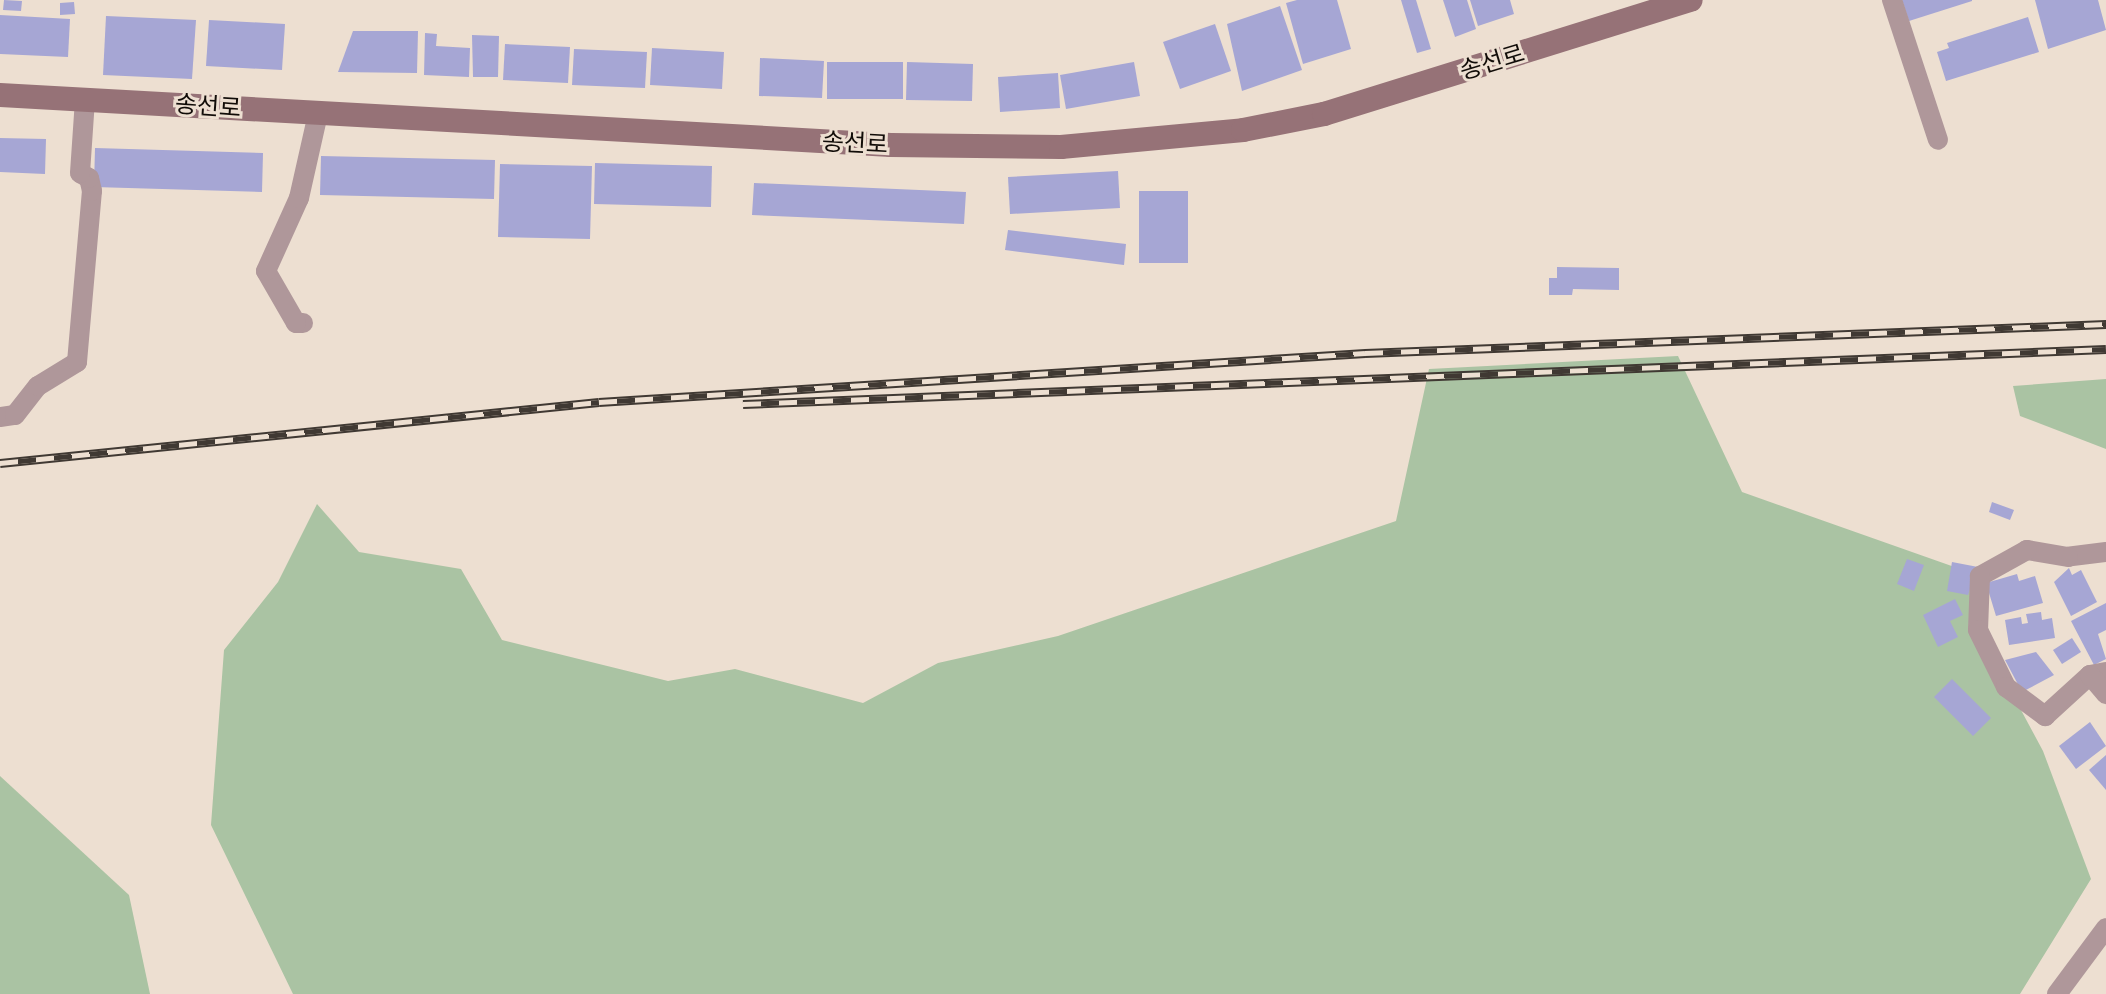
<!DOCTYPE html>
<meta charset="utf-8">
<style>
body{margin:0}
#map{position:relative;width:2106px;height:994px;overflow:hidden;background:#eddfd1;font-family:"IBM Plex Sans","Noto Sans KR",sans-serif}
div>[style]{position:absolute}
.green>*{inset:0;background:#aac3a3}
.building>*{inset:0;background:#a6a6d4}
.street>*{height:20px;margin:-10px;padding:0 10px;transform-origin:10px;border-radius:10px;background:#af979a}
.secondary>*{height:24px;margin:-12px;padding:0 12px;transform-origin:12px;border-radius:12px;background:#967277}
.rail>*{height:9px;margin-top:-4.5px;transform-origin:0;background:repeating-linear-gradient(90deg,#eddfd1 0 18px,#403933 0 36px);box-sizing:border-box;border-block:2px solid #403933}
span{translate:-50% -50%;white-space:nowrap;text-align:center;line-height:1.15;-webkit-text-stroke:6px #eddfd1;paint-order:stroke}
.street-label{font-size:24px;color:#110c08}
</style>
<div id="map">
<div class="green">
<i style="clip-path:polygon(1678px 356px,1742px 492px,1980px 576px,1978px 630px,2043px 751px,2091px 879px,2020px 994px,293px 994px,211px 825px,224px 650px,278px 582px,317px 504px,359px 552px,461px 569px,502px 640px,668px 681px,735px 669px,863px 703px,938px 663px,1058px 636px,1396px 521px,1429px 369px)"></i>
<i style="clip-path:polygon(2106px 379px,2106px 449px,2020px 416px,2013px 386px)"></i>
<i style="clip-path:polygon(0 776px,129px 895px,150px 994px,0 994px)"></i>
</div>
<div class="building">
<i style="clip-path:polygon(4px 0,22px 1px,21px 11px,3px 10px)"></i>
<i style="clip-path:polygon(1297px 0,1337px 0,1351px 49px,1303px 64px,1286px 3px)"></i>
<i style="clip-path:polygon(1401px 0,1416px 0,1431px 49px,1417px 53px)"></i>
<i style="clip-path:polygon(1443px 0,1467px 0,1476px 29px,1455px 37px)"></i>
<i style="clip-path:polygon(1470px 0,1510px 0,1514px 14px,1478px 26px)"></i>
<i style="clip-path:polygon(1902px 0,1972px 0,1972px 1px,1909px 21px)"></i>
<i style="clip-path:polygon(2035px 0,2098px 0,2106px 30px,2048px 49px)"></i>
<i style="clip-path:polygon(74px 2px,75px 14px,60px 15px,60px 3px)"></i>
<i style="clip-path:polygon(1280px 6px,1302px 70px,1242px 91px,1227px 24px)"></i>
<i style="clip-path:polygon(0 15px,70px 19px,68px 57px,0 54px)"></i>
<i style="clip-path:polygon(106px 16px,196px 20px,192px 79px,103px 75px)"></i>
<i style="clip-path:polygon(2028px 17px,2039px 52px,1946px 81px,1937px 52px,1949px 48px,1947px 43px)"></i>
<i style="clip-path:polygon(209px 20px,285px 24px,282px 70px,206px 66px)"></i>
<i style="clip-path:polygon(1215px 24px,1231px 71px,1180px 89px,1163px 42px)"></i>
<i style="clip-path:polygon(353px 31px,418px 31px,417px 73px,338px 72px)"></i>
<i style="clip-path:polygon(425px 33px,437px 34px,436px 46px,470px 48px,469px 77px,424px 75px)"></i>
<i style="clip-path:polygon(472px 35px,499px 36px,498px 77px,473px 77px)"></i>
<i style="clip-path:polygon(505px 44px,570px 47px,568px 83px,503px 80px)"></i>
<i style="clip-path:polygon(652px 48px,724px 52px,722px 89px,650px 85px)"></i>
<i style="clip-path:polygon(574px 49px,647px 52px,645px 88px,572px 85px)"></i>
<i style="clip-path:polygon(760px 58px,824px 61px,822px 98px,759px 96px)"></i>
<i style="clip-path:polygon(827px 62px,903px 62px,903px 99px,827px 99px)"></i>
<i style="clip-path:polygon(907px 62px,973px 64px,972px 101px,906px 100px)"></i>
<i style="clip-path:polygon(1134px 62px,1140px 96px,1066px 109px,1060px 75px)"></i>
<i style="clip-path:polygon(1058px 73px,1060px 108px,1000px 112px,998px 77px)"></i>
<i style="clip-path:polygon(0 138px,46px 139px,45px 174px,0 172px)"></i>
<i style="clip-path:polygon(95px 148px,263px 153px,262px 192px,94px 187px)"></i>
<i style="clip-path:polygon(321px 156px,495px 160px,494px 199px,320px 195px)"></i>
<i style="clip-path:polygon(595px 163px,712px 166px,711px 207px,594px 204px)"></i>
<i style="clip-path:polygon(500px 164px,592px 166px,590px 239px,498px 237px)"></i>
<i style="clip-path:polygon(1118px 171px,1120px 208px,1010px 214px,1008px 177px)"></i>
<i style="clip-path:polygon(754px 183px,966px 192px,964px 224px,752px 215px)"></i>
<i style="clip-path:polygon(1139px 191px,1188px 191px,1188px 263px,1139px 263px)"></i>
<i style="clip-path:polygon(1008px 230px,1126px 244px,1124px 265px,1005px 250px)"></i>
<i style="clip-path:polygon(1557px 267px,1619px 268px,1619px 290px,1573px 289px,1572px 295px,1549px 295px,1549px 278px,1557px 278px)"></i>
<i style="clip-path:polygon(1992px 502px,2014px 510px,2010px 520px,1989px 512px)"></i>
<i style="clip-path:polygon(1907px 559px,1924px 565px,1914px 591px,1897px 584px)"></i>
<i style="clip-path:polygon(1952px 562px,1978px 567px,1968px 595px,1947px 591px)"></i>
<i style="clip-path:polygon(2069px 568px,2072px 575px,2081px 570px,2097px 602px,2071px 616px,2054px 582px)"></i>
<i style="clip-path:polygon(2017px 574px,2019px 581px,2035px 576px,2043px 603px,1996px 616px,1986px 583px)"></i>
<i style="clip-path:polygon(1955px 599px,1963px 615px,1950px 621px,1958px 637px,1938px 647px,1923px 615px)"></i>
<i style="clip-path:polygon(2106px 603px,2106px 630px,2098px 634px,2106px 659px,2094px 665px,2071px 621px)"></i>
<i style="clip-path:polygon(2041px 612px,2042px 620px,2052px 618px,2055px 638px,2009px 645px,2005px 620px,2021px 617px,2022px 624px,2028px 623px,2026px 614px)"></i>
<i style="clip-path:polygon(2072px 638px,2081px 652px,2062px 664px,2053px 650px)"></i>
<i style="clip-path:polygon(2036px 652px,2054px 675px,2022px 692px,2005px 660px)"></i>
<i style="clip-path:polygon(1952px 679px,1991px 718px,1973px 736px,1934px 697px)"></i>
<i style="clip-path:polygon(2090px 722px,2106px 746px,2076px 769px,2059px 746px)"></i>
<i style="clip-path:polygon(2106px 755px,2106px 790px,2089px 770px)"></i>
</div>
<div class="street">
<i style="left:1892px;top:0;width:147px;rotate:71.8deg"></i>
<i style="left:303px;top:323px;width:7px;rotate:180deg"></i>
<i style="left:296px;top:323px;width:60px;rotate:-120deg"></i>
<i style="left:266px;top:271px;width:80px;rotate:-65.7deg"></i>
<i style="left:299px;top:198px;width:86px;rotate:-77.3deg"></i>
<i style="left:0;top:417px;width:15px;rotate:-8deg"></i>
<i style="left:15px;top:415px;width:37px;rotate:-52deg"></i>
<i style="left:38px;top:386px;width:46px;rotate:-31.6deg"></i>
<i style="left:77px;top:362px;width:172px;rotate:-85deg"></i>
<i style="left:92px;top:191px;width:13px;rotate:-103deg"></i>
<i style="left:89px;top:178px;width:10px;rotate:-151deg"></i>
<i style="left:80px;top:173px;width:74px;rotate:-86.1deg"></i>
<i style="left:2106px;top:552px;width:38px;rotate:173deg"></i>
<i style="left:2068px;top:557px;width:42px;rotate:-170.3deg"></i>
<i style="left:2027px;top:550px;width:54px;rotate:151deg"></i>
<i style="left:1980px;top:576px;width:54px;rotate:92.1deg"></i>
<i style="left:1978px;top:630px;width:64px;rotate:63.8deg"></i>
<i style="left:2006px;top:687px;width:49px;rotate:36.6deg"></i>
<i style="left:2045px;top:716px;width:61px;rotate:-42.3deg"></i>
<i style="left:2090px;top:675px;width:16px;rotate:-11deg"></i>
<i style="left:2090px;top:675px;width:25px;rotate:50deg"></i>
<i style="left:2057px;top:994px;width:82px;rotate:-53.4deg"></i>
</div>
<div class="secondary">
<i style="left:0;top:95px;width:892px;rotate:3.21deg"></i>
<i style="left:891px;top:145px;width:170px;rotate:0.7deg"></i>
<i style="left:1061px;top:147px;width:183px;rotate:-5.3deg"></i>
<i style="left:1243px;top:130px;width:83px;rotate:-11.2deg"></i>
<i style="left:1324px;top:114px;width:384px;rotate:-17.3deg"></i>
</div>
<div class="rail">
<i style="left:743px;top:404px;width:1364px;rotate:-2.31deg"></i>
<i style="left:0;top:463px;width:602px;rotate:-5.81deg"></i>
<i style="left:599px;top:402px;width:768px;rotate:-3.66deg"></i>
<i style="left:1365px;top:353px;width:742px;rotate:-2.24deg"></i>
</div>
<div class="street-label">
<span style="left:1492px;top:62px;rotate:-17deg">송선로</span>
<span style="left:208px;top:106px;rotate:4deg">송선로</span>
<span style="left:855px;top:143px;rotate:3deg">송선로</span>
</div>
</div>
